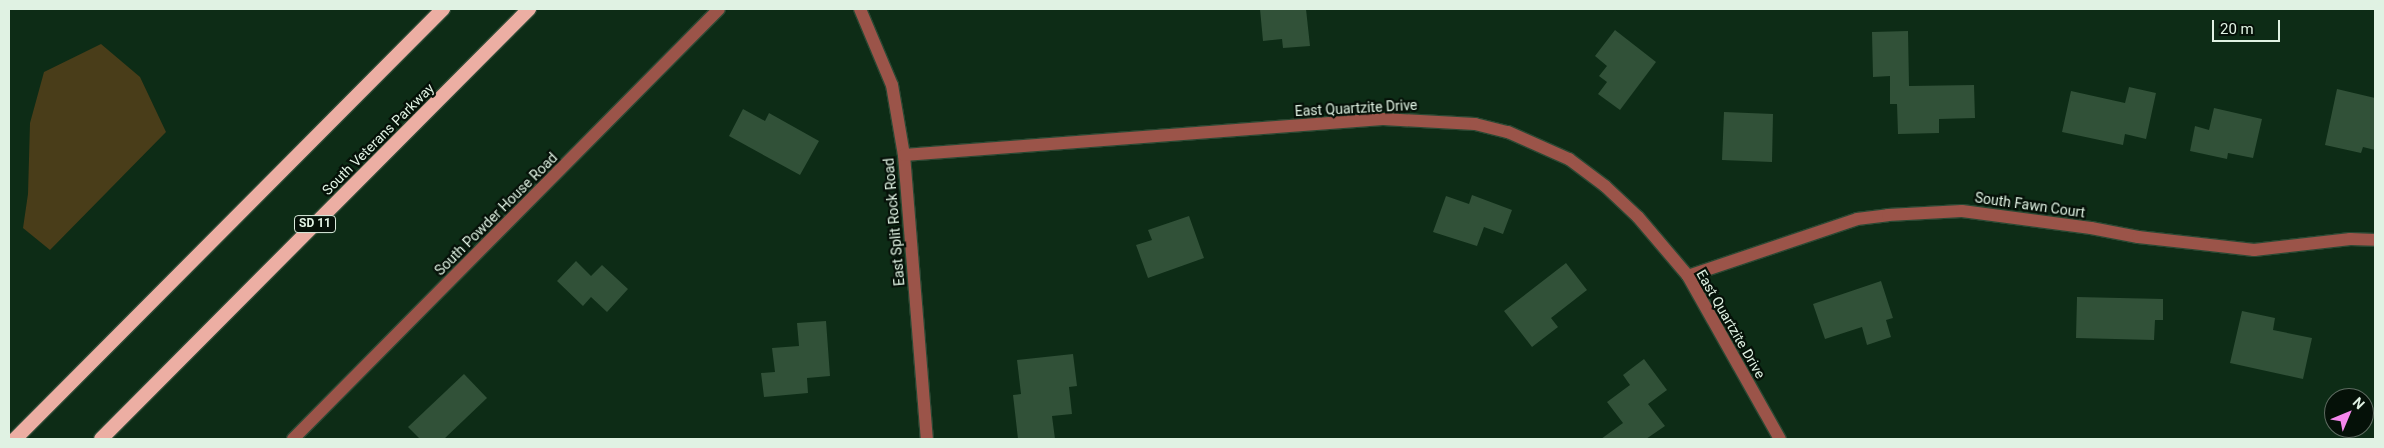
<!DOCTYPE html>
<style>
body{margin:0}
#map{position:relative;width:2384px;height:448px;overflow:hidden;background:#0d2c16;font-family:Roboto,sans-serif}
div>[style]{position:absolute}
.green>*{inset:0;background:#493d19}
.building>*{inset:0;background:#315138}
.roads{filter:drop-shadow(1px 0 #2b4833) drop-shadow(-1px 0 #2b4833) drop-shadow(0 1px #2b4833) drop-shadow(0 -1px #2b4833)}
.minor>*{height:12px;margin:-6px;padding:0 6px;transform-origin:6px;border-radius:6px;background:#9b5449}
.trunk>*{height:14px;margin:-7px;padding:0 7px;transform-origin:7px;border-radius:7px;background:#ecaea3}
span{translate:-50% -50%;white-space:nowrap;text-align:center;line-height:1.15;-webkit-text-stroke:4.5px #051108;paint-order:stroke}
.shield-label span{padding:1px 4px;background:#051108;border:1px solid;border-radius:4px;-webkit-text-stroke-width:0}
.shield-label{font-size:12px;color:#e0f2e3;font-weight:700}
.street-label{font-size:14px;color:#e0f2e3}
.frame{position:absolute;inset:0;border:10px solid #e0f2e3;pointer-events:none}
.north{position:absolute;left:2324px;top:388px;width:50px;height:50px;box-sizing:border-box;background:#051108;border:1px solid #5d6b60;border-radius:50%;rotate:45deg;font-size:14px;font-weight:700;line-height:20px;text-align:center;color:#e0f2e3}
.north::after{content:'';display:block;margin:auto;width:18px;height:22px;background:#f688ed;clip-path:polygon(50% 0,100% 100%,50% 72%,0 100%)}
.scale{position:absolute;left:2212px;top:20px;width:68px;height:22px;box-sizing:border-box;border:2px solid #e0f2e3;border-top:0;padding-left:6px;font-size:15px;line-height:18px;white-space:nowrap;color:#e0f2e3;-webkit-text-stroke:4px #051108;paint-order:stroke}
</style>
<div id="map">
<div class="green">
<i style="clip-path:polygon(101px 44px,140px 77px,166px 132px,50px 250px,23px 228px,28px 194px,30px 123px,44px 72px)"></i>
</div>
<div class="building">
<i style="clip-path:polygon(1260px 9px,1306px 9px,1310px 46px,1283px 48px,1282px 39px,1263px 41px)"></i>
<i style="clip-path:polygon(1615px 30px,1656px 62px,1620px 110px,1598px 94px,1607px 82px,1599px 76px,1607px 66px,1595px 56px)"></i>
<i style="clip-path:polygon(1908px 31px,1909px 86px,1974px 85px,1975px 118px,1939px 119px,1939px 133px,1898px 134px,1897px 104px,1890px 104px,1890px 76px,1873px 77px,1872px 32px)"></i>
<i style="clip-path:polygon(2129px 87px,2156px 93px,2146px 139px,2125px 134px,2123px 145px,2062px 132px,2071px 91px,2125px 103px)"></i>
<i style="clip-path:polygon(2337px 89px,2375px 98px,2375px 150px,2363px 147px,2361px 153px,2325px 145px)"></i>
<i style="clip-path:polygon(2214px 108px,2262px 119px,2253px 158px,2228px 153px,2227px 159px,2190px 151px,2195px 126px,2209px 130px)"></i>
<i style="clip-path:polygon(743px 109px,765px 121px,769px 113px,819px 141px,800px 175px,729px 136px)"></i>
<i style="clip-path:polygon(1724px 112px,1773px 114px,1772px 162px,1722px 160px)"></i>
<i style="clip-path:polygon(1472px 195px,1512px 210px,1503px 234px,1484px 227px,1477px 246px,1433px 232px,1446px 196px,1469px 204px)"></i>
<i style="clip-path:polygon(1189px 216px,1204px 258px,1148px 278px,1136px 245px,1152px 240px,1148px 230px)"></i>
<i style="clip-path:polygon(576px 261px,591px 276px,602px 265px,628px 289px,607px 312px,591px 297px,583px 306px,557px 281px)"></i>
<i style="clip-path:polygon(1566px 263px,1587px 290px,1551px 318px,1558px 327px,1532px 347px,1504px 311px)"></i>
<i style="clip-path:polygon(1881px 281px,1893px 318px,1886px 320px,1891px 337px,1867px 345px,1862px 327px,1825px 339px,1813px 304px)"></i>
<i style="clip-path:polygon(2077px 297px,2163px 299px,2163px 320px,2155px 320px,2154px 340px,2076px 338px)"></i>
<i style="clip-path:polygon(2242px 311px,2275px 318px,2273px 330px,2312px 338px,2303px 379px,2230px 363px)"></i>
<i style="clip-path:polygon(826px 321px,830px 376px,807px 378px,808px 393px,764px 397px,761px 373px,775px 372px,772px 348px,799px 346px,797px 323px)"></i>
<i style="clip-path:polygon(1073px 354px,1077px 386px,1069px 387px,1072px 414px,1052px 416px,1055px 439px,1018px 439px,1013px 395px,1021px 394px,1017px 360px)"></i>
<i style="clip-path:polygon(1644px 359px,1667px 390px,1648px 404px,1665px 426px,1646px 439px,1601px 439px,1623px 423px,1607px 402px,1630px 385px,1623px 375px)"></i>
<i style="clip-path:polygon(464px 374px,487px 398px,444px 439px,420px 439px,408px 427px)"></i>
</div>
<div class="roads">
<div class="minor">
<i style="left:860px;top:9px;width:82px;rotate:67.2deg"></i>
<i style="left:892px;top:85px;width:71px;rotate:80.3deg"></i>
<i style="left:904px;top:155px;width:285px;rotate:85.4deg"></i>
<i style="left:904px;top:155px;width:480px;rotate:-4.3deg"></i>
<i style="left:1383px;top:119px;width:92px;rotate:3.1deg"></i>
<i style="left:1475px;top:124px;width:34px;rotate:14deg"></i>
<i style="left:1508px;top:132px;width:67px;rotate:23.9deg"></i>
<i style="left:1569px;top:159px;width:45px;rotate:36.9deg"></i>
<i style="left:1605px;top:186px;width:45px;rotate:43.2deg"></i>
<i style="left:1638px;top:217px;width:77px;rotate:49.7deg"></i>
<i style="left:1688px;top:276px;width:187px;rotate:60.6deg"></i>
<i style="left:1688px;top:276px;width:178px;rotate:-18.6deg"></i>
<i style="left:1857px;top:219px;width:31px;rotate:-7deg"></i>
<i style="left:1888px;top:215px;width:74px;rotate:-3.1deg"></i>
<i style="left:1962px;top:211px;width:130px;rotate:7.5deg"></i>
<i style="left:2091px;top:228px;width:48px;rotate:10.8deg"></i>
<i style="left:2138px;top:237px;width:117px;rotate:6.4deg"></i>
<i style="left:2254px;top:250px;width:97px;rotate:-6.5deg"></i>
<i style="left:2350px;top:239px;width:25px;rotate:2deg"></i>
<i style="left:293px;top:439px;width:605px;rotate:-45.27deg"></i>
</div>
<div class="trunk">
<i style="left:15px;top:439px;width:607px;rotate:-45.13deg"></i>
<i style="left:101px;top:439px;width:607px;rotate:-45.13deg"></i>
</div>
</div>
<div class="shield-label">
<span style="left:315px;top:224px">SD 11</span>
</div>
<div class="street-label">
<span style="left:1356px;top:108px;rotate:-3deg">East Quartzite Drive</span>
<span style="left:378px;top:139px;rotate:-45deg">South Veterans Parkway</span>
<span style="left:2030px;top:205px;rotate:8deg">South Fawn Court</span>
<span style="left:496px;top:214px;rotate:-45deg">South Powder House Road</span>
<span style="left:894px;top:222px;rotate:-95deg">East Split Rock Road</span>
<span style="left:1731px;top:324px;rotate:60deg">East Quartzite Drive</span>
</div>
<div class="frame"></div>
<div class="north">N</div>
<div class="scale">20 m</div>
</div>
